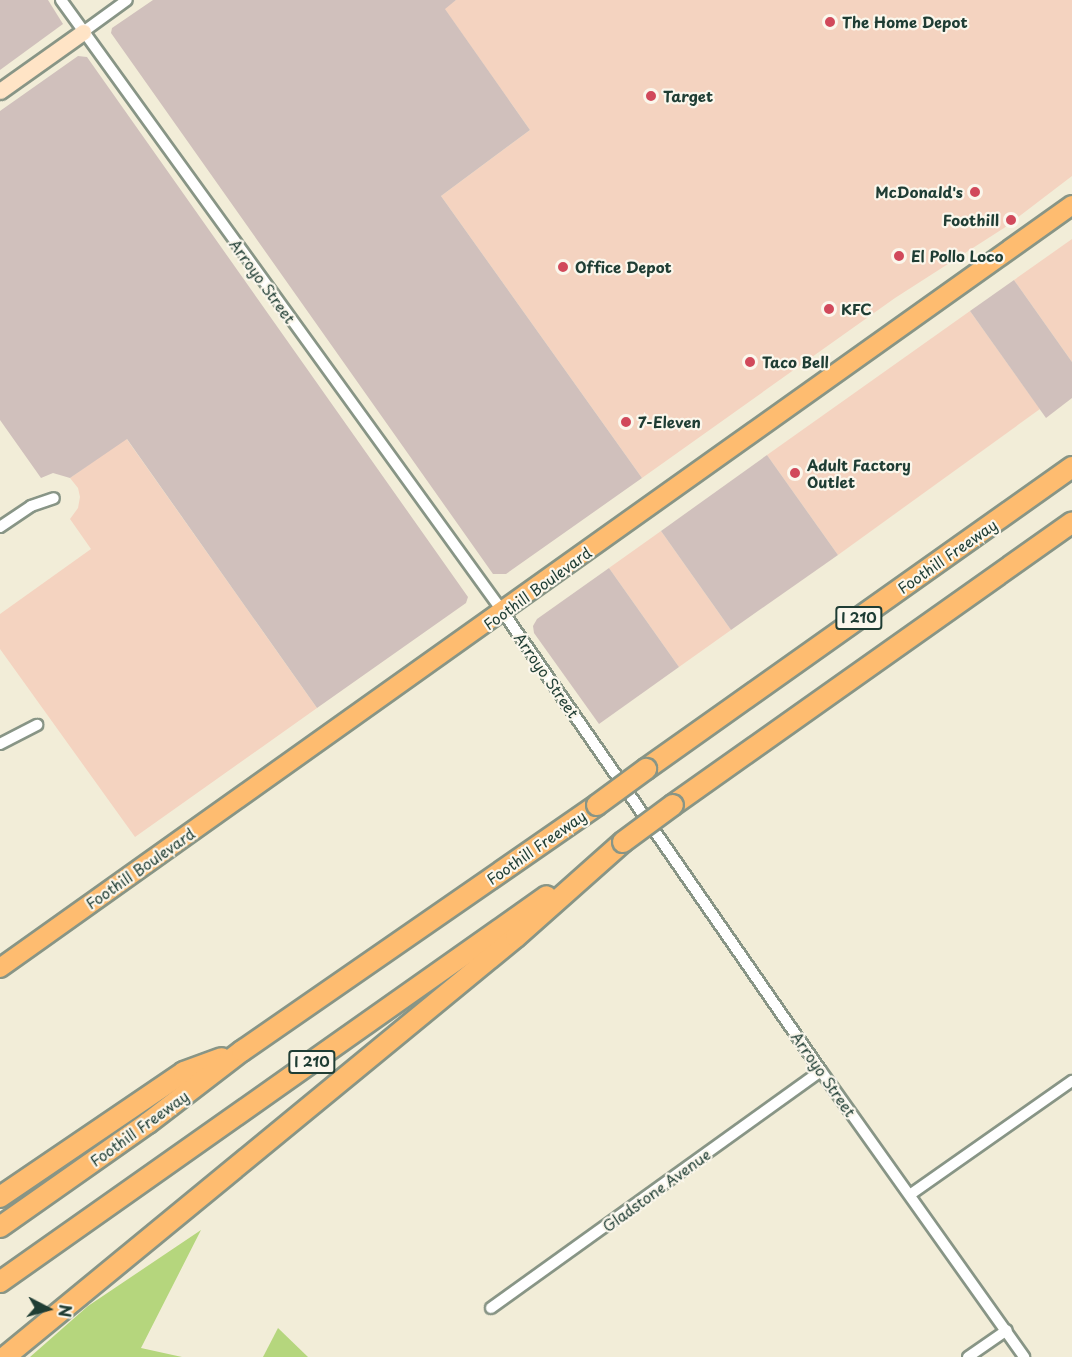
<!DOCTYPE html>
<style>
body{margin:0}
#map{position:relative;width:1072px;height:1357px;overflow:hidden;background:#f2edd8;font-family:"Playpen Sans",sans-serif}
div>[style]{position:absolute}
.built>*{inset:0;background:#f4d3c0}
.industrial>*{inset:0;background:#d0c0bc}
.green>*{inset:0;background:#b5d67d}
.roads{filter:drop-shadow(2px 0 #889586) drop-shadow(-2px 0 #889586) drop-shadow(0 2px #889586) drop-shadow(0 -2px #889586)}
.street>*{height:10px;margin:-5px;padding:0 5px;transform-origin:5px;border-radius:5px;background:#fff}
.secondary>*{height:15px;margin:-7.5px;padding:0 7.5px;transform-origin:7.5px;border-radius:7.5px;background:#ffe4c6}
.primary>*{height:18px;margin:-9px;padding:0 9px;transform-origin:9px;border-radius:9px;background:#febc70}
.highway>*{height:20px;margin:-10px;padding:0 10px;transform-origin:10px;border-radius:10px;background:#febc70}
.bridges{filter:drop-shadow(2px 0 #889586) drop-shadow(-2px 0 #889586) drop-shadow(0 2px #889586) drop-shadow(0 -2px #889586)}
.highway-bridge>*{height:20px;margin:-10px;padding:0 10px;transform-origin:10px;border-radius:10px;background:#febc70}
.dots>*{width:16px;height:16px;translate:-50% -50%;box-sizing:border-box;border:3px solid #fbf7ec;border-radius:50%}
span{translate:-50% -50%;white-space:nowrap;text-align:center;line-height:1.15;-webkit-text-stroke:4.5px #fbf7ec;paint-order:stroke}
.shield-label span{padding:2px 4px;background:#fbf7ec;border:2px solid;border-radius:4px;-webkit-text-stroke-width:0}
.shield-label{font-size:14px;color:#1f3d34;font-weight:700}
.poi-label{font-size:15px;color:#1f3d34;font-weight:700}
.left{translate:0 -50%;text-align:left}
.right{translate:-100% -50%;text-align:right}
.street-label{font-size:15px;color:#1f3d34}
.north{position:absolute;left:18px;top:1279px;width:60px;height:60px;-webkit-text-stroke:4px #fbf7ec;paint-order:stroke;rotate:96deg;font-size:16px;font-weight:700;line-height:24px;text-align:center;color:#1f3d34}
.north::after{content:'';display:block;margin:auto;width:21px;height:27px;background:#1f3d34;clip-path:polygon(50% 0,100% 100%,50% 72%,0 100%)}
</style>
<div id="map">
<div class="built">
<i style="clip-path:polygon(456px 0,1072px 0,1072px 176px,1004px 228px,895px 298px,642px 478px,441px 196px,530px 130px,444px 8px)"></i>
<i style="clip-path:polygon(1072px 239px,1072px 362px,1014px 280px)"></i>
<i style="clip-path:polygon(970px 311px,1040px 409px,838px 555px,767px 455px)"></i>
<i style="clip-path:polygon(126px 438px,317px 708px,135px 837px,0 649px,0 614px,91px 549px,70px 519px,78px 508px,80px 497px,78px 488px,70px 478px)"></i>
<i style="clip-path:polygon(661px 531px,731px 630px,679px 667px,609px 568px)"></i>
</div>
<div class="industrial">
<i style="clip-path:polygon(0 0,48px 0,63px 24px,0 70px)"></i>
<i style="clip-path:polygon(153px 0,456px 0,445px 9px,530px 130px,441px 196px,642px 478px,506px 574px,493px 574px,111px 33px,112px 28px)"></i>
<i style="clip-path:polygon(78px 56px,87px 57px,468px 597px,466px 603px,317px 708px,127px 439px,70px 478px,53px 473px,41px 478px,0 420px,0 111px)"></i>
<i style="clip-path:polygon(1014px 280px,1072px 362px,1072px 398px,1046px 418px,970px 311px)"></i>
<i style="clip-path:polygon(767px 455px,838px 555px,731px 630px,661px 531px)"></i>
<i style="clip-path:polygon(609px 568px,679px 667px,599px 724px,534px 633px,533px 626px,537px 619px)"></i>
</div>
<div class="green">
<i style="clip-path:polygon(201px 1230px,141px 1348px,182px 1357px,30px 1357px,88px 1306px)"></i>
<i style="clip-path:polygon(278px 1328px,308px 1357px,263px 1357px)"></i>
</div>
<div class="roads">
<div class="street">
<i style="left:61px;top:0;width:755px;rotate:54.16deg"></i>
<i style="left:503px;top:612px;width:558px;rotate:55.29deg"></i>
<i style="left:821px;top:1071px;width:351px;rotate:54.6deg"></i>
<i style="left:83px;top:32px;width:54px;rotate:-36deg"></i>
<i style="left:0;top:527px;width:37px;rotate:-34deg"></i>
<i style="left:31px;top:506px;width:24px;rotate:-19deg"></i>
<i style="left:0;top:744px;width:42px;rotate:-27.2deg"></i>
<i style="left:911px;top:1194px;width:197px;rotate:-35.1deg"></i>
<i style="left:491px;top:1308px;width:406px;rotate:-35.7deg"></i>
<i style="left:968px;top:1357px;width:47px;rotate:-34.7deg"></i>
</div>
<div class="secondary">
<i style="left:0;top:91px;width:102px;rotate:-35.4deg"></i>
</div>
<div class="primary">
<i style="left:0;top:968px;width:1316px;rotate:-35.44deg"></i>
</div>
<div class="highway">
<i style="left:646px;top:769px;width:522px;rotate:-35.33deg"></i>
<i style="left:673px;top:805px;width:489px;rotate:-35.3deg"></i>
<i style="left:0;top:1197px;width:222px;rotate:-34.2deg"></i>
<i style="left:184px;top:1072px;width:40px;rotate:-20.2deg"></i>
<i style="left:0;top:1227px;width:181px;rotate:-35.1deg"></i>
<i style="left:148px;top:1123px;width:118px;rotate:-37.5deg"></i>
<i style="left:242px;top:1051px;width:432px;rotate:-34.7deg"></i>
<i style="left:0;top:1282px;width:669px;rotate:-35.21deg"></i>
<i style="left:5px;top:1357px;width:661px;rotate:-39.42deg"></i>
<i style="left:516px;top:937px;width:143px;rotate:-41.6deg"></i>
</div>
</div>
<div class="bridges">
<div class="highway-bridge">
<i style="left:597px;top:805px;width:61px;rotate:-36.3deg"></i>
<i style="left:623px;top:842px;width:62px;rotate:-36.5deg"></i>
</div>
</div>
<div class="dots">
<i style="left:830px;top:22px;background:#d1495b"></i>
<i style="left:651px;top:96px;background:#d1495b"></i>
<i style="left:975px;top:192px;background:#d1495b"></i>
<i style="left:1011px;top:220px;background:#d1495b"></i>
<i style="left:899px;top:256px;background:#d1495b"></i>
<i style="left:563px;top:267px;background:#d1495b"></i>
<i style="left:829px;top:309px;background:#d1495b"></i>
<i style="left:750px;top:362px;background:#d1495b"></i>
<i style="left:626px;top:422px;background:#d1495b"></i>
<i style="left:795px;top:473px;background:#d1495b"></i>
</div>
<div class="shield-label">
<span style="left:859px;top:618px">I 210</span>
<span style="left:312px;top:1062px">I 210</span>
</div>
<div class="poi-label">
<span class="left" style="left:842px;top:22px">The Home Depot</span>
<span class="left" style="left:663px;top:96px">Target</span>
<span class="right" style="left:963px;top:192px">McDonald's</span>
<span class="right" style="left:999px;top:220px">Foothill</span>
<span class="left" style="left:911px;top:256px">El Pollo Loco</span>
<span class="left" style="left:575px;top:267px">Office Depot</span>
<span class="left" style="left:841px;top:309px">KFC</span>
<span class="left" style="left:762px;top:362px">Taco Bell</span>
<span class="left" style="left:638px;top:422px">7-Eleven</span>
<span class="left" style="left:807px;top:473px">Adult Factory<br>Outlet</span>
</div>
<div class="street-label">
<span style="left:263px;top:281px;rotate:54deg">Arroyo Street</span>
<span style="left:947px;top:556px;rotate:-35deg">Foothill Freeway</span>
<span style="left:537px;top:588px;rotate:-36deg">Foothill Boulevard</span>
<span style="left:547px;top:675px;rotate:55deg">Arroyo Street</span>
<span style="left:536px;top:847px;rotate:-35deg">Foothill Freeway</span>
<span style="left:140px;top:868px;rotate:-35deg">Foothill Boulevard</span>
<span style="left:824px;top:1074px;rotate:55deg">Arroyo Street</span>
<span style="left:139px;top:1128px;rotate:-36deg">Foothill Freeway</span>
<span style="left:656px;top:1190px;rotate:-36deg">Gladstone Avenue</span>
</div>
<div class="north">N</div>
</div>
